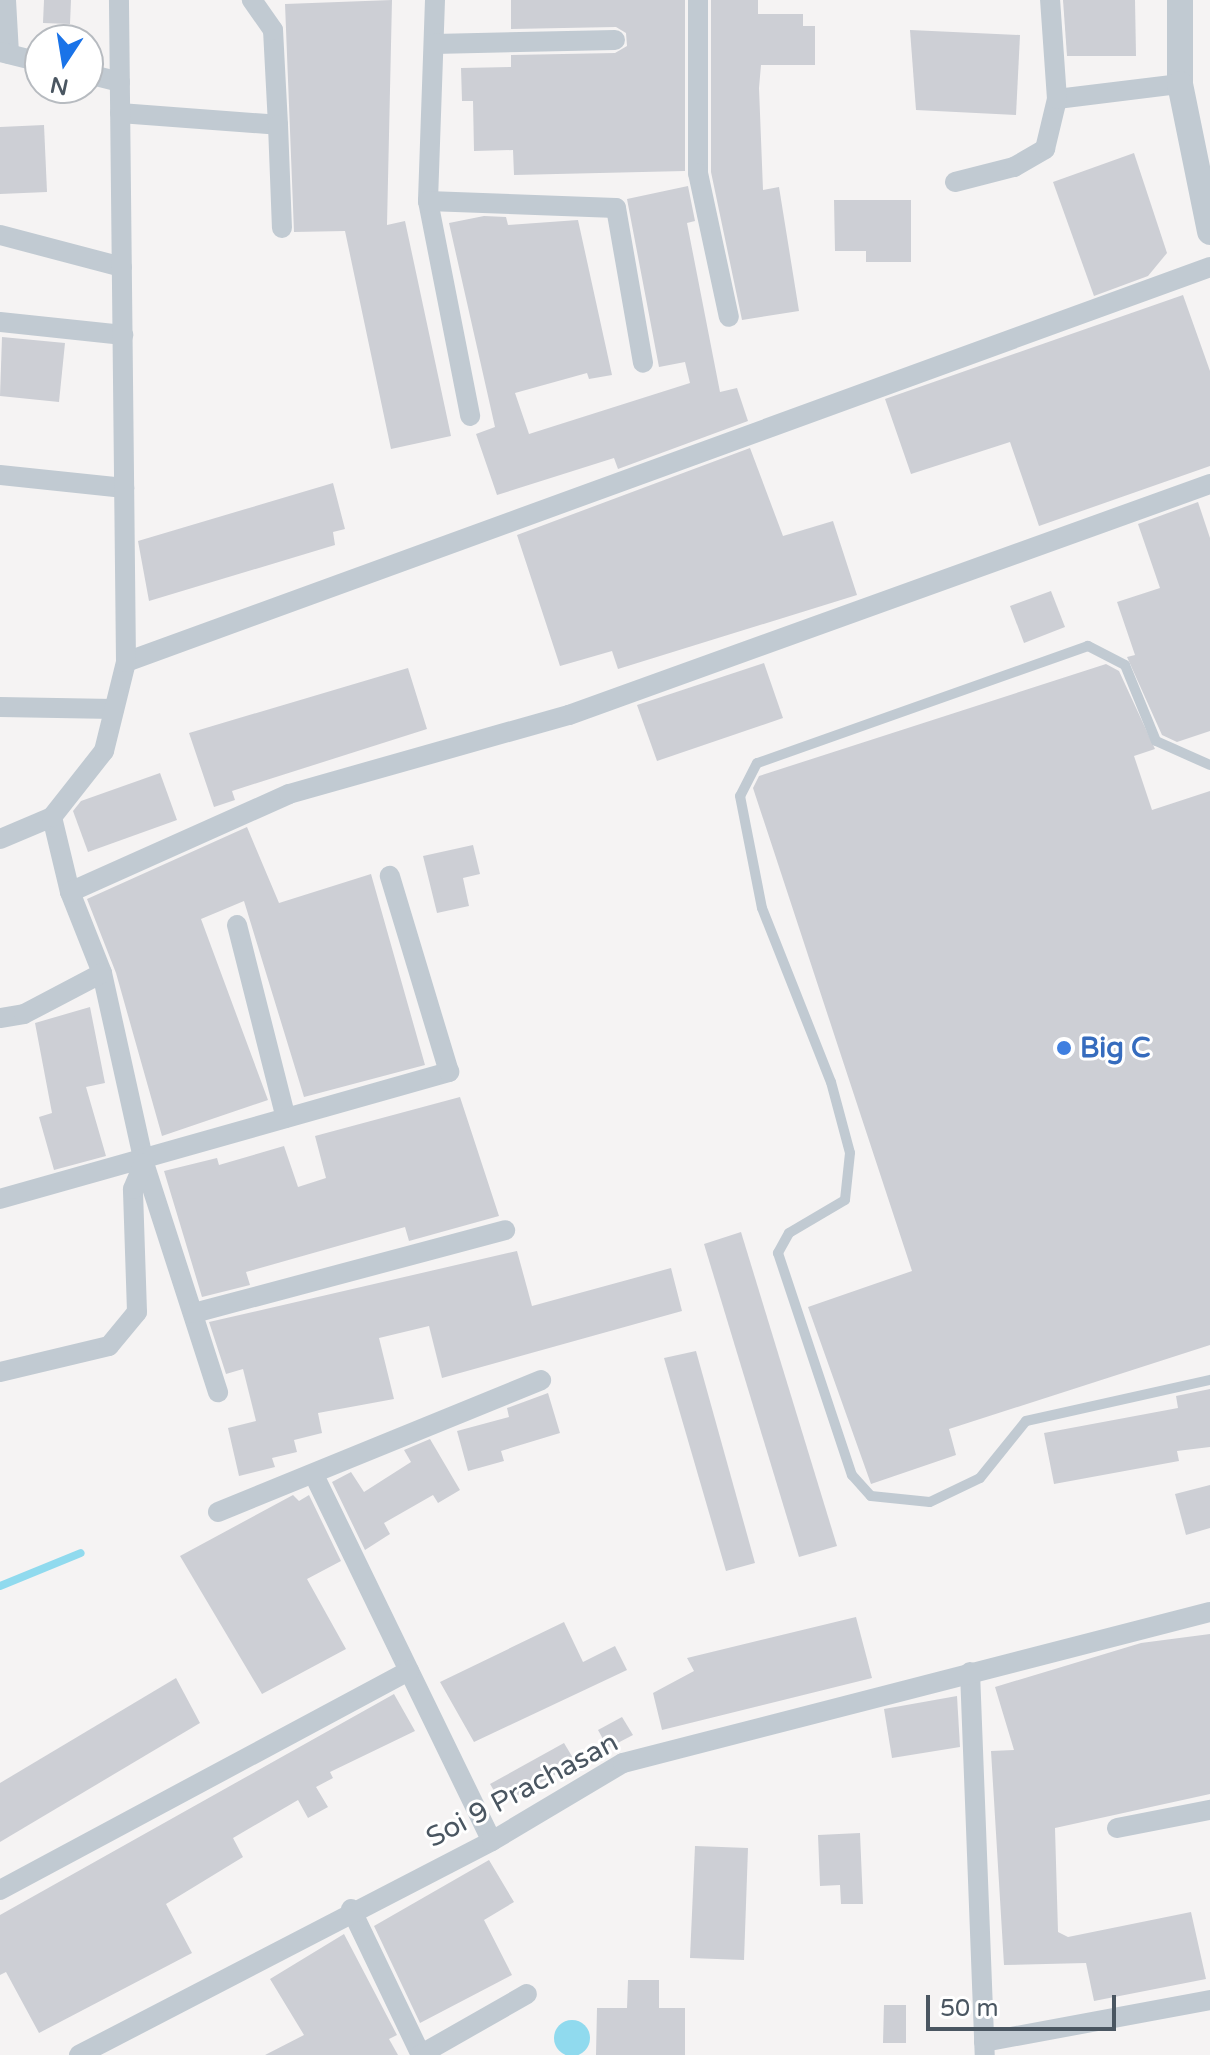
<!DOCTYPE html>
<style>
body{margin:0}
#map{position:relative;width:1210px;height:2055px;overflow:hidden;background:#f5f3f3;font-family:"Varela Round",sans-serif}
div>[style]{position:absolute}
.water>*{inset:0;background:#90daee}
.round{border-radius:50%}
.stream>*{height:8px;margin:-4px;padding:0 4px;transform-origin:4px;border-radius:4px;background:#90daee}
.building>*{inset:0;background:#cdcfd5}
.service>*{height:10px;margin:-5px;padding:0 5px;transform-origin:5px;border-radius:5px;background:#c1cad2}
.minor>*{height:20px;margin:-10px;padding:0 10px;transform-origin:10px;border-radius:10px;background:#c1cad2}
.tertiary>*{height:26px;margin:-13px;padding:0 13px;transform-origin:13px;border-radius:13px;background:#c1cad2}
.dots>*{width:22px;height:22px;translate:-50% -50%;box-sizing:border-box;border:4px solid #fff;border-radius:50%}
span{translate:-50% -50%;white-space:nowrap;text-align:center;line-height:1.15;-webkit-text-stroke:6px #fff;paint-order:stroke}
.shop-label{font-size:28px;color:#366cbe;font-weight:700}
.left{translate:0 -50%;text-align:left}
.street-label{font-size:28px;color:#4a5661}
.north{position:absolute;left:24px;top:24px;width:80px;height:80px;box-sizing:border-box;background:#fff;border:2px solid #b7bbc0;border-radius:50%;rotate:192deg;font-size:22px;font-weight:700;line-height:32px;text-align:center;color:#4a5661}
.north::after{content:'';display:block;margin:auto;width:28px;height:36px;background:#1a73e8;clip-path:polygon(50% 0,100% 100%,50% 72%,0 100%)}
.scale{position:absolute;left:926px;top:1995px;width:190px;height:36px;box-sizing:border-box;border:4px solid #4a5661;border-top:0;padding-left:10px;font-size:24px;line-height:28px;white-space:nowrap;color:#4a5661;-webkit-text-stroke:6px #fff;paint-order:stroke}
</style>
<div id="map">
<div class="water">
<i class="round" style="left:554px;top:2020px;width:36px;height:36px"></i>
</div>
<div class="stream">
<i style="left:0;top:1586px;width:87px;rotate:-22.2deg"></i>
</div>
<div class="building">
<i style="clip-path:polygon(44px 0,71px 0,70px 24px,43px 23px)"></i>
<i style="clip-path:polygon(392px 0,387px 225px,405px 221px,451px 436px,391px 449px,345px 231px,294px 232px,285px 4px)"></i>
<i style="clip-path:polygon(511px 0,685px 0,685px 171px,514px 175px,513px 150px,474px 151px,473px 101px,462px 101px,461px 68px,511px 67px,511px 55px,615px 53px,627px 46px,626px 33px,616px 27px,511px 29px)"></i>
<i style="clip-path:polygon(711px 0,758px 0,758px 14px,803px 14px,803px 26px,815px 26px,815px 65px,761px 65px,759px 88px,763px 190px,779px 187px,799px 311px,742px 320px,711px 172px)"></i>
<i style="clip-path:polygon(1063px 0,1135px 0,1136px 56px,1067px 56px)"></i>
<i style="clip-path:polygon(910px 30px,1020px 35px,1016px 115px,916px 110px)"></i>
<i style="clip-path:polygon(44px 125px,47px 192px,0 194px,0 127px)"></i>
<i style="clip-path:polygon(1134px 153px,1167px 253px,1148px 276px,1094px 296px,1053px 182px)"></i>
<i style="clip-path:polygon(688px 186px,695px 221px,687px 223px,720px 392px,737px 388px,748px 421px,618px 469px,614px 458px,497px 495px,476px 434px,495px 427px,449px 223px,484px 216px,506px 217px,508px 225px,578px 220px,612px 375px,589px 379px,587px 373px,515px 393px,529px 434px,690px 383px,685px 362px,659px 367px,627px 199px)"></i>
<i style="clip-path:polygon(834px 200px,911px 200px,911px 262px,866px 262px,866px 251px,835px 251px)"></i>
<i style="clip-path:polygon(1183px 295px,1210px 371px,1210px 466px,1039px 526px,1010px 442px,911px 474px,885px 399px)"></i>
<i style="clip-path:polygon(2px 337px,65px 343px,59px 402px,0 396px)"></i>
<i style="clip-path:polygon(750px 448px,783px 536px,833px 521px,857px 595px,618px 669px,612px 651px,560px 666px,517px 535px)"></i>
<i style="clip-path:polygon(333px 483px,345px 529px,333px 532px,335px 545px,149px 601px,138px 541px)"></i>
<i style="clip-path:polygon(1198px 502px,1210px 538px,1210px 731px,1177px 742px,1162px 735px,1127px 657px,1135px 655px,1117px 602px,1160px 588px,1138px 524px)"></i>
<i style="clip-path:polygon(1051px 591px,1065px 627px,1024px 643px,1010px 606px)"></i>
<i style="clip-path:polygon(764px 663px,783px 718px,657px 761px,637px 705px)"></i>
<i style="clip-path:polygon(1106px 664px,1119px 671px,1155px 749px,1134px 756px,1152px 810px,1210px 791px,1210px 1345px,949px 1429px,956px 1455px,871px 1484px,808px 1307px,912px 1271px,753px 788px,759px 776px)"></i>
<i style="clip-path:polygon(408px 668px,427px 729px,232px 791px,235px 800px,214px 807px,189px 733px)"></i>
<i style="clip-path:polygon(160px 773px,177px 820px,88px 852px,73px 811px,81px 801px)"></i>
<i style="clip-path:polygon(247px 827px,279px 903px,371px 874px,425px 1065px,304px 1097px,244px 901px,201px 919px,268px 1100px,162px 1136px,116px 973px,87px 899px)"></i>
<i style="clip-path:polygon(473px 845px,480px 874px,463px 878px,469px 906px,437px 913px,423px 856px)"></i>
<i style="clip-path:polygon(90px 1007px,105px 1083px,86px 1087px,106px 1156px,54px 1170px,39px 1117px,52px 1113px,35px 1023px)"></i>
<i style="clip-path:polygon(460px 1097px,499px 1216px,409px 1241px,405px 1227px,246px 1272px,250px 1285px,202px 1297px,164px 1171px,217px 1158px,219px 1165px,284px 1146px,298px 1187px,326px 1178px,315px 1136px)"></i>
<i style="clip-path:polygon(741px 1232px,837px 1546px,799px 1557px,704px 1244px)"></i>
<i style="clip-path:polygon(517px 1251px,532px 1306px,671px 1268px,682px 1311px,442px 1378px,429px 1326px,379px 1338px,394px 1399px,318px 1413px,322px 1433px,294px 1440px,297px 1452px,272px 1458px,275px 1467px,239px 1476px,228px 1428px,256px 1421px,243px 1369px,226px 1374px,209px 1322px)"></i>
<i style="clip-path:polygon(696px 1351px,755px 1563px,726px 1571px,664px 1358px)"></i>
<i style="clip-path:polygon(1210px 1389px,1210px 1447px,1177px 1451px,1179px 1461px,1054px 1484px,1044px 1433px,1178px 1408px,1176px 1396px)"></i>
<i style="clip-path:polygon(548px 1393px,560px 1433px,501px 1451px,504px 1461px,468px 1471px,457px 1431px,509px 1417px,507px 1408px)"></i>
<i style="clip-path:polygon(430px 1439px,460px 1490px,438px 1503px,433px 1495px,384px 1523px,390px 1534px,365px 1550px,332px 1482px,351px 1472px,364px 1492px,411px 1462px,404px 1450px)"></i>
<i style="clip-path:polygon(1210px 1485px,1210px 1528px,1186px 1535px,1175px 1494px)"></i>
<i style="clip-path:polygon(293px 1495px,299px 1501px,309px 1495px,341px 1561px,307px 1579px,346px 1649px,262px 1694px,180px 1556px)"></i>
<i style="clip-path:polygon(856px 1617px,872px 1678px,662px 1730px,653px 1693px,694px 1671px,687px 1658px)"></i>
<i style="clip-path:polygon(564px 1622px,583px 1662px,615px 1646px,627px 1670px,474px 1742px,440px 1682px)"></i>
<i style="clip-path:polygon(1210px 1634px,1210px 1794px,1055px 1828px,1058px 1932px,1068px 1937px,1191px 1912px,1206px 1979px,1094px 2001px,1086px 1963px,1004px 1965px,991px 1751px,1014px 1750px,995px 1687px,1141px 1643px)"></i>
<i style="clip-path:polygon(176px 1678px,200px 1723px,0 1842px,0 1783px)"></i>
<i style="clip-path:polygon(394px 1694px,415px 1731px,330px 1772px,333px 1778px,316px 1787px,328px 1807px,308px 1818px,298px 1800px,233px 1838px,243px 1857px,166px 1904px,192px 1953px,39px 2033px,6px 1972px,0 1975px,0 1915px)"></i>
<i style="clip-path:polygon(957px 1696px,960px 1747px,892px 1758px,884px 1709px)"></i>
<i style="clip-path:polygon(622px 1717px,633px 1735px,608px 1748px,598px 1730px)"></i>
<i style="clip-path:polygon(564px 1743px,576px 1763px,502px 1804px,490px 1784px)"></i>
<i style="clip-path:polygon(860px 1833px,863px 1904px,841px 1904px,840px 1885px,820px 1886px,818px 1835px)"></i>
<i style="clip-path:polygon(695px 1846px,748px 1848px,744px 1960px,690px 1958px)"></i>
<i style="clip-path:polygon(489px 1860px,514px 1902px,484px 1920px,512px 1975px,420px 2023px,374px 1926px)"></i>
<i style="clip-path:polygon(344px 1934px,397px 2035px,389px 2039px,398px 2055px,265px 2055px,304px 2035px,270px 1979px)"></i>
<i style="clip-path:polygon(628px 1980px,659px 1980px,659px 2008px,685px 2008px,685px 2055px,596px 2055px,597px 2008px,627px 2008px)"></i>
<i style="clip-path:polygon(884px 2005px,906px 2005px,906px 2043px,883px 2043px)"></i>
</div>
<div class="service">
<i style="left:1210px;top:765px;width:59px;rotate:-156deg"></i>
<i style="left:1156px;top:741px;width:82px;rotate:-112.2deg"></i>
<i style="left:1125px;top:665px;width:42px;rotate:-152.8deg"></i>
<i style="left:1088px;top:646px;width:351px;rotate:160.5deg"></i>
<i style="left:757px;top:763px;width:37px;rotate:117deg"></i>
<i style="left:740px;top:796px;width:114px;rotate:78.9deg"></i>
<i style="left:762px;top:908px;width:187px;rotate:68.4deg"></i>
<i style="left:831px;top:1082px;width:73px;rotate:75deg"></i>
<i style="left:850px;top:1153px;width:47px;rotate:96.1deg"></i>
<i style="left:845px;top:1200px;width:65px;rotate:149.5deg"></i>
<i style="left:789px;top:1233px;width:23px;rotate:119deg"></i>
<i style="left:778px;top:1253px;width:234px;rotate:71.6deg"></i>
<i style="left:852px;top:1475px;width:28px;rotate:48deg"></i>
<i style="left:871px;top:1496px;width:59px;rotate:5.8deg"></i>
<i style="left:930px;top:1502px;width:55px;rotate:-25.6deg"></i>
<i style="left:980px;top:1478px;width:73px;rotate:-51.1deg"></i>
<i style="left:1026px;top:1421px;width:189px;rotate:-12.6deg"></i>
</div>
<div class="minor">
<i style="left:6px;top:0;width:54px;rotate:86.8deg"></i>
<i style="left:435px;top:0;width:201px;rotate:92deg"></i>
<i style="left:428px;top:201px;width:219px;rotate:78.9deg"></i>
<i style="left:698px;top:0;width:173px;rotate:90deg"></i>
<i style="left:698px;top:173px;width:147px;rotate:77.9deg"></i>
<i style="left:434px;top:44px;width:181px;rotate:-1.3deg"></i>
<i style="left:0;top:52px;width:41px;rotate:14deg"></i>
<i style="left:88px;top:74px;width:33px;rotate:14deg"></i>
<i style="left:1057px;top:99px;width:124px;rotate:-7deg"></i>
<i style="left:120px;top:113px;width:158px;rotate:4.3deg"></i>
<i style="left:278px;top:125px;width:95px;rotate:-93deg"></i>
<i style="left:273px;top:30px;width:37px;rotate:-125deg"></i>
<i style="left:278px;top:125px;width:103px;rotate:87.8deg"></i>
<i style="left:955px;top:182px;width:61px;rotate:-14.3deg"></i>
<i style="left:1014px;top:167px;width:36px;rotate:-30deg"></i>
<i style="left:1045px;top:149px;width:51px;rotate:-76.5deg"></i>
<i style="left:1057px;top:99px;width:99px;rotate:-94deg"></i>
<i style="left:428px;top:201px;width:188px;rotate:2.1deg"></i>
<i style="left:616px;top:208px;width:157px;rotate:80.1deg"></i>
<i style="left:0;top:235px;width:126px;rotate:14.7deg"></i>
<i style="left:0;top:322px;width:124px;rotate:6deg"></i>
<i style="left:0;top:475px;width:125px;rotate:6deg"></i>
<i style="left:126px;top:662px;width:1154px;rotate:-20.02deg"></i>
<i style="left:0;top:707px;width:114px;rotate:1deg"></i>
<i style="left:52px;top:817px;width:77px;rotate:76.5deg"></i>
<i style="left:70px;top:892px;width:87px;rotate:68.4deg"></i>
<i style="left:102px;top:973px;width:195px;rotate:77.5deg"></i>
<i style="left:144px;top:1163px;width:241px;rotate:72.1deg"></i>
<i style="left:0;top:839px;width:56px;rotate:-22.9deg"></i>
<i style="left:52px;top:817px;width:84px;rotate:-51.8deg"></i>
<i style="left:104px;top:751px;width:92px;rotate:-76.1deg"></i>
<i style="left:126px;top:662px;width:662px;rotate:-90.61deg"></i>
<i style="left:70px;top:892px;width:240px;rotate:-24.1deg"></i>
<i style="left:289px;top:794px;width:291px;rotate:-15.8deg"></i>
<i style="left:569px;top:715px;width:681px;rotate:-19.82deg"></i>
<i style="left:237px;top:925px;width:199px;rotate:75.8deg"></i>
<i style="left:0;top:1018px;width:24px;rotate:-9deg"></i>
<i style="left:24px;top:1014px;width:88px;rotate:-27.7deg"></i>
<i style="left:0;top:1199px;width:467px;rotate:-15.8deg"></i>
<i style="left:449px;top:1072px;width:205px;rotate:-106.8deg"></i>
<i style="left:194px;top:1313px;width:322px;rotate:-14.9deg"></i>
<i style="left:0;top:1372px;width:112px;rotate:-13.4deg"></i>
<i style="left:109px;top:1346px;width:44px;rotate:-50.5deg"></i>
<i style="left:137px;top:1312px;width:123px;rotate:-91.9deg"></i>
<i style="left:133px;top:1189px;width:28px;rotate:-67deg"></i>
<i style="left:314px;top:1475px;width:407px;rotate:64.1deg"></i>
<i style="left:218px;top:1512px;width:349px;rotate:-22.2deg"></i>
<i style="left:970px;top:1672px;width:383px;rotate:87.8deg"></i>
<i style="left:1117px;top:1828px;width:95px;rotate:-11deg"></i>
<i style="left:0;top:1890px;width:464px;rotate:-28.2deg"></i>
<i style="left:351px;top:1909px;width:162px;rotate:64.4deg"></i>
<i style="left:984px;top:2042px;width:230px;rotate:-10.5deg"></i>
<i style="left:79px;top:2055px;width:465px;rotate:-27.4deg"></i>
<i style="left:492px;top:1841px;width:152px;rotate:-30.8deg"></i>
<i style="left:623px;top:1763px;width:606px;rotate:-14.43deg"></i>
<i style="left:420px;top:2055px;width:123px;rotate:-29.7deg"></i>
</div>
<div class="tertiary">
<i style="left:1180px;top:0;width:84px;rotate:90deg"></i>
<i style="left:1180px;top:84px;width:151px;rotate:78.5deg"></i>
</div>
<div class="dots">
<i style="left:1064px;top:1048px;background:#3f7fe0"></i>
</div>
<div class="shop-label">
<span class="left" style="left:1080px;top:1048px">Big C</span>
</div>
<div class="street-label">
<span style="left:522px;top:1790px;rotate:-28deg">Soi 9 Prachasan</span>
</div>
<div class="north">N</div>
<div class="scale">50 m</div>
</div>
